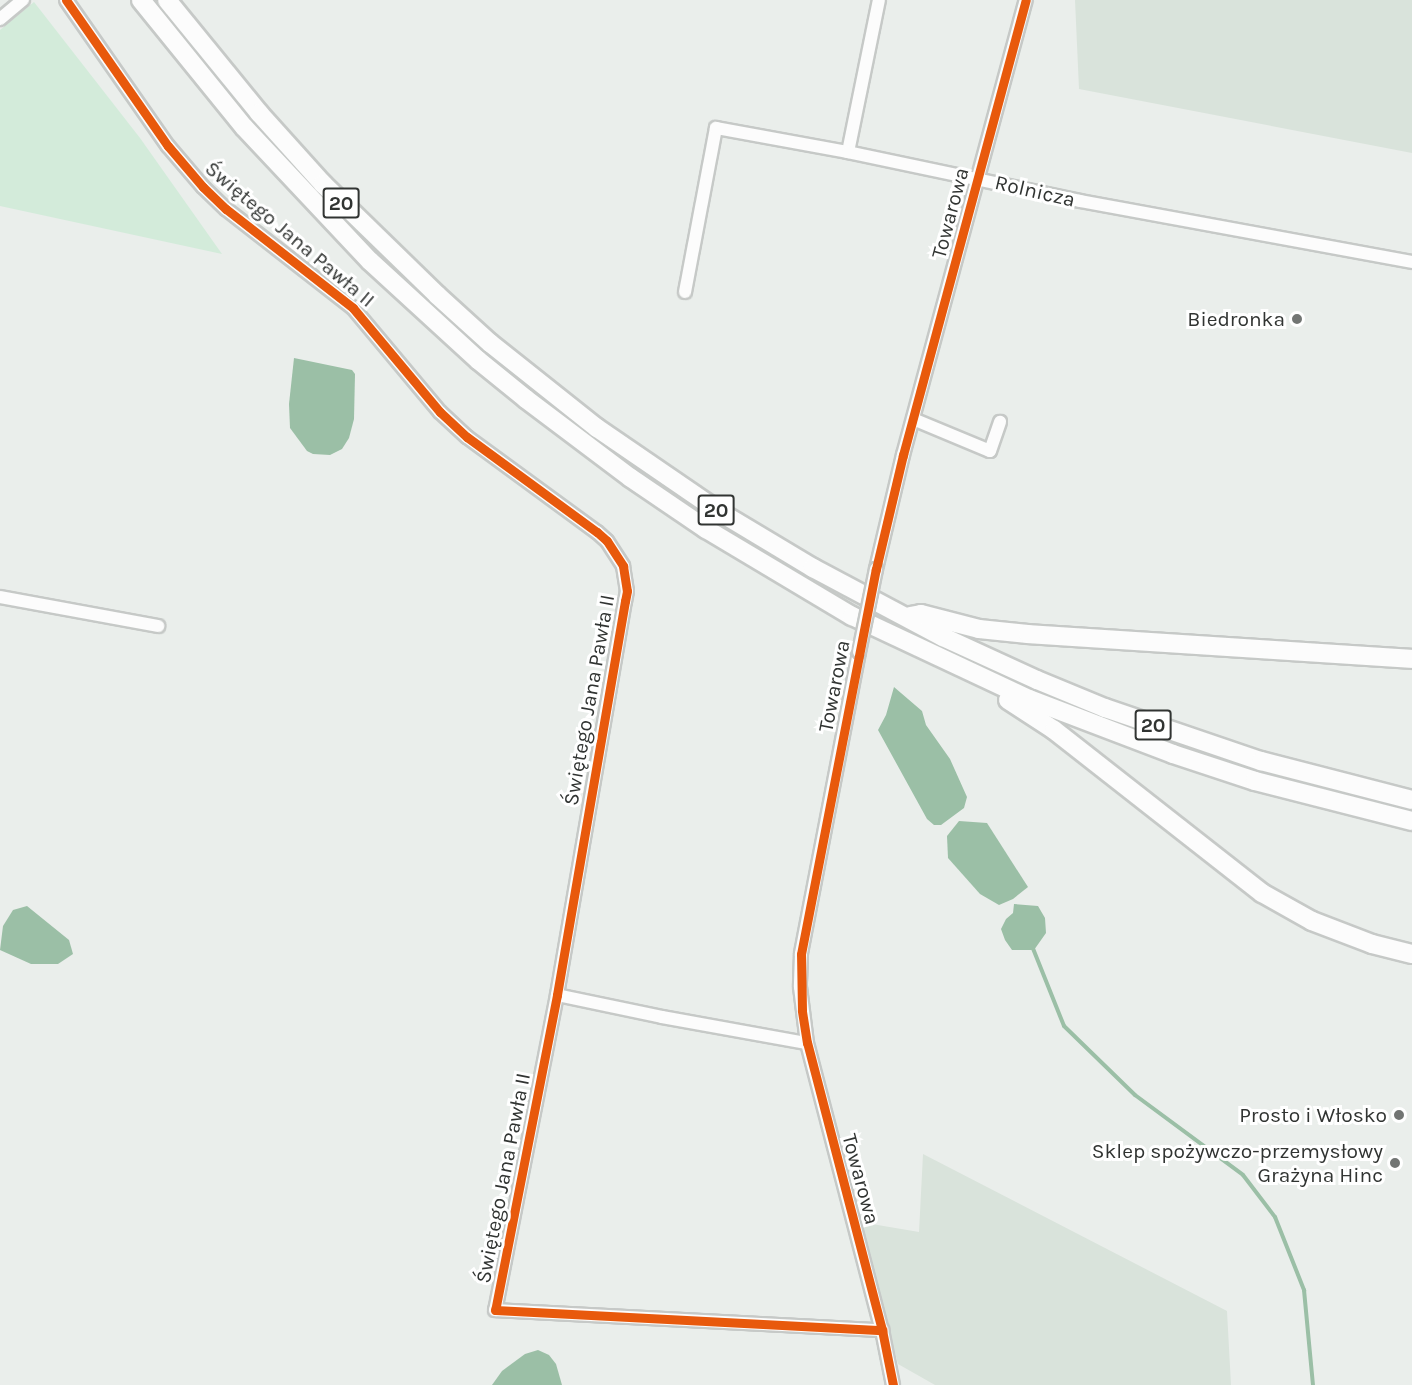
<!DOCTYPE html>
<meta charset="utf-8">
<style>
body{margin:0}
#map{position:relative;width:1412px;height:1385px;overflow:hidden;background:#eaeeeb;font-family:Karla,sans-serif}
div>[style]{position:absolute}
.built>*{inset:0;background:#d9e3db}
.green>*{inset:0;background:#d3ebda}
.water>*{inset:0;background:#9bbfa6}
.stream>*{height:4px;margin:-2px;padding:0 2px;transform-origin:2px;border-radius:2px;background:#9bbfa6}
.roads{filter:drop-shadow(2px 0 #c6c9c7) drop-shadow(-2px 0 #c6c9c7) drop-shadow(0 2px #c6c9c7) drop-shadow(0 -2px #c6c9c7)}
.street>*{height:12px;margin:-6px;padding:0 6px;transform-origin:6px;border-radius:6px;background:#fcfcfc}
.primary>*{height:18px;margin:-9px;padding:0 9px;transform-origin:9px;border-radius:9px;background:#fcfcfc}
.bridges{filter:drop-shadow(2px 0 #c6c9c7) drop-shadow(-2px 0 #c6c9c7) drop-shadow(0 2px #c6c9c7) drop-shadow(0 -2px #c6c9c7)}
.street-bridge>*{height:12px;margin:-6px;padding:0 6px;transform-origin:6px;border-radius:6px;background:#fcfcfc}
.cycleway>*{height:9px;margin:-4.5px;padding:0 4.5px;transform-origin:4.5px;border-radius:4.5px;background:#e8590c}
.dots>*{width:16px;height:16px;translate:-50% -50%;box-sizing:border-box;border:3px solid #fff;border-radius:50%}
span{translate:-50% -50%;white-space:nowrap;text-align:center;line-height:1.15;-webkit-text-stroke:6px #fff;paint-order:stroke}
.shield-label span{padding:2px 4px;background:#fff;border:2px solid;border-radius:4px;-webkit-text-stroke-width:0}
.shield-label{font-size:20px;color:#313432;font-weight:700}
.street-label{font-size:21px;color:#313432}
.poi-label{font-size:21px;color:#313432}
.right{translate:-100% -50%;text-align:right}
</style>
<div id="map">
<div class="built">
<i style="clip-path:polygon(1075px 0,1412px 0,1412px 153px,1079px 89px)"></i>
<i style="clip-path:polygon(923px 1154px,1227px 1311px,1231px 1385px,935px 1385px,898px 1364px,860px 1222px,919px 1232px)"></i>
</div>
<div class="green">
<i style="clip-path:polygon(34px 2px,140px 138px,222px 254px,0 206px,0 30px)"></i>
</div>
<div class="water">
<i style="clip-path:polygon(294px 358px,352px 370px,355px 374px,354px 419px,349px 438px,342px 449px,330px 455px,313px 454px,307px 451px,290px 428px,289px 404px)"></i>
<i style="clip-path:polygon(894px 687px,922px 711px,926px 725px,950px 759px,967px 797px,964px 808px,941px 825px,934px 825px,927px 819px,878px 730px,886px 715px)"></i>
<i style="clip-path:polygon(959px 821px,987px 823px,1028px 887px,1013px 899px,999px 905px,980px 894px,948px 858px,947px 836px)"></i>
<i style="clip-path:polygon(1014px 904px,1038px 906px,1045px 918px,1046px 933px,1034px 950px,1012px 950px,1005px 940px,1001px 929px,1006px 919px,1013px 913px)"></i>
<i style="clip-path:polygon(27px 906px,69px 940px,73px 954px,58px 964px,31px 964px,0 950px,3px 926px,13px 910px)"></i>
<i style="clip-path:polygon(538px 1350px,549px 1355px,556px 1364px,562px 1385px,492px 1385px,502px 1371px,525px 1354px)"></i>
</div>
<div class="stream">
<i style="left:1032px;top:946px;width:86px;rotate:68.2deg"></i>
<i style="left:1064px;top:1026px;width:99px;rotate:44.2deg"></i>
<i style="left:1135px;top:1095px;width:134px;rotate:36.5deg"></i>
<i style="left:1243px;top:1175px;width:53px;rotate:52.7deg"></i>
<i style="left:1275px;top:1217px;width:79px;rotate:68.3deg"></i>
<i style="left:1304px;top:1290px;width:95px;rotate:84.6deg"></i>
</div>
<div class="roads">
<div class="street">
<i style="left:66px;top:0;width:178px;rotate:55.1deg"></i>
<i style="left:168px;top:146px;width:54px;rotate:49.5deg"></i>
<i style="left:203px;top:187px;width:32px;rotate:44deg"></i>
<i style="left:226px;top:209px;width:161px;rotate:37.9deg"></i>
<i style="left:353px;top:308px;width:136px;rotate:50.1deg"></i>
<i style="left:440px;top:412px;width:37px;rotate:43deg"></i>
<i style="left:467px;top:437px;width:161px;rotate:36.2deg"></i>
<i style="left:597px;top:532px;width:13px;rotate:42deg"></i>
<i style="left:607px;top:541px;width:30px;rotate:57deg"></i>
<i style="left:623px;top:566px;width:25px;rotate:81deg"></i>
<i style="left:627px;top:591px;width:10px;rotate:101deg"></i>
<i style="left:625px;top:601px;width:400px;rotate:99.8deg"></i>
<i style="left:557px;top:995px;width:321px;rotate:101.1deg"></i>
<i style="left:495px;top:1310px;width:388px;rotate:3deg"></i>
<i style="left:0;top:19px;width:30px;rotate:-40deg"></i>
<i style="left:848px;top:152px;width:155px;rotate:-78.5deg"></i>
<i style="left:685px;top:292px;width:167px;rotate:-79.3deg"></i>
<i style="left:716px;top:128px;width:134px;rotate:10.3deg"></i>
<i style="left:848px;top:152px;width:237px;rotate:11.9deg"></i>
<i style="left:1080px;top:201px;width:338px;rotate:10.4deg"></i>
<i style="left:913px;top:419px;width:83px;rotate:22.6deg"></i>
<i style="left:990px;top:451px;width:31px;rotate:-71deg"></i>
<i style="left:876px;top:569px;width:117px;rotate:-76.7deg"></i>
<i style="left:903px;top:455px;width:471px;rotate:-74.9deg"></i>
<i style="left:0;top:597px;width:161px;rotate:10.4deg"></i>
<i style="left:859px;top:652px;width:308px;rotate:100.9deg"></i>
<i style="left:801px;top:954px;width:33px;rotate:92deg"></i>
<i style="left:800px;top:987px;width:56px;rotate:82.9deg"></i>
<i style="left:807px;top:1043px;width:297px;rotate:75.4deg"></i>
<i style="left:882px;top:1330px;width:56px;rotate:78.7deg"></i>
<i style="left:557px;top:995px;width:107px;rotate:11.8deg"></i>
<i style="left:662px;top:1017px;width:147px;rotate:10.2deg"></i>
</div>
<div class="primary">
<i style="left:141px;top:0;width:164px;rotate:51deg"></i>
<i style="left:244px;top:127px;width:184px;rotate:46.8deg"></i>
<i style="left:370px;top:261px;width:147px;rotate:42.5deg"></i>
<i style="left:478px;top:360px;width:62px;rotate:39.1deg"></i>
<i style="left:526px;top:399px;width:131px;rotate:37deg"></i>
<i style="left:631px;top:478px;width:91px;rotate:34.2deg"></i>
<i style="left:706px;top:529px;width:170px;rotate:30.8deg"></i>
<i style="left:852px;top:616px;width:195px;rotate:25.1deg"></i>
<i style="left:1029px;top:699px;width:154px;rotate:20.9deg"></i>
<i style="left:1173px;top:754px;width:86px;rotate:18.2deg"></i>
<i style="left:1255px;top:781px;width:162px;rotate:14.3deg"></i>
<i style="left:167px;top:0;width:146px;rotate:50.8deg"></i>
<i style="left:259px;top:113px;width:96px;rotate:48deg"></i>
<i style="left:323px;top:184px;width:159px;rotate:44.2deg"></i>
<i style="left:437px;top:295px;width:72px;rotate:42.2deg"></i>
<i style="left:490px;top:343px;width:137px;rotate:38.5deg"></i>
<i style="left:597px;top:428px;width:147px;rotate:34.4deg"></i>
<i style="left:718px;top:511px;width:111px;rotate:31deg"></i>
<i style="left:813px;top:568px;width:147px;rotate:28deg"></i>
<i style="left:943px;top:637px;width:103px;rotate:24.6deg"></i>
<i style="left:1037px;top:680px;width:74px;rotate:22.4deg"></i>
<i style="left:1105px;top:708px;width:165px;rotate:18.8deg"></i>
<i style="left:1261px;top:761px;width:156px;rotate:14.5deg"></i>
<i style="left:910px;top:616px;width:11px;rotate:-10deg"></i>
<i style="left:921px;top:614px;width:60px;rotate:14.5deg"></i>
<i style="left:979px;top:629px;width:49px;rotate:5.8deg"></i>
<i style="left:1028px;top:634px;width:385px;rotate:3.7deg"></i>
<i style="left:1008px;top:700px;width:55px;rotate:33.1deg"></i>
<i style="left:1054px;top:730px;width:264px;rotate:38.1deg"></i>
<i style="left:1262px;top:893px;width:57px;rotate:29.2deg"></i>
<i style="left:1312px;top:921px;width:64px;rotate:21deg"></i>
<i style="left:1372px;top:944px;width:41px;rotate:14deg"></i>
</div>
</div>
<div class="bridges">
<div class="street-bridge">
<i style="left:859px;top:652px;width:85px;rotate:-78.4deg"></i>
</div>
</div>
<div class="cycleway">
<i style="left:66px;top:0;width:178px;rotate:55.1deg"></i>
<i style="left:168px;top:146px;width:54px;rotate:49.5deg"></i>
<i style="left:203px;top:187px;width:32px;rotate:44deg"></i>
<i style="left:226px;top:209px;width:161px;rotate:37.9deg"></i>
<i style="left:353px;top:308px;width:136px;rotate:50.1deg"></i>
<i style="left:440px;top:412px;width:37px;rotate:43deg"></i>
<i style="left:467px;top:437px;width:161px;rotate:36.2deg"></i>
<i style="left:597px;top:532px;width:13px;rotate:42deg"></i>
<i style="left:607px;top:541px;width:30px;rotate:57deg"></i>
<i style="left:623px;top:566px;width:25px;rotate:81deg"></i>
<i style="left:627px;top:591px;width:10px;rotate:101deg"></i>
<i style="left:625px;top:601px;width:400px;rotate:99.8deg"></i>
<i style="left:557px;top:995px;width:321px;rotate:101.1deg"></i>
<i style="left:495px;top:1310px;width:388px;rotate:3deg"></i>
<i style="left:893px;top:1385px;width:56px;rotate:-101.3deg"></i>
<i style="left:882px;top:1330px;width:297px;rotate:-104.6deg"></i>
<i style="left:807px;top:1043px;width:33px;rotate:-99deg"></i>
<i style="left:802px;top:1010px;width:56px;rotate:-91deg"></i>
<i style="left:801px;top:954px;width:392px;rotate:-79deg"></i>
<i style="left:876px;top:569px;width:117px;rotate:-76.7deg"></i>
<i style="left:903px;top:455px;width:471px;rotate:-74.9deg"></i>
</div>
<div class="dots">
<i style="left:1297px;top:319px;background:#727573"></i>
<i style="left:1399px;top:1115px;background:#727573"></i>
<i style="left:1395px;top:1163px;background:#727573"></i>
</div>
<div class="shield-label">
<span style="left:341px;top:203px">20</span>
<span style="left:716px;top:510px">20</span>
<span style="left:1153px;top:725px">20</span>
</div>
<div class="street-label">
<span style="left:1035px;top:191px;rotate:13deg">Rolnicza</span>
<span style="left:950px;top:213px;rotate:-75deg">Towarowa</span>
<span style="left:290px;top:234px;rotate:40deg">Świętego Jana Pawła II</span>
<span style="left:834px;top:686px;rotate:-79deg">Towarowa</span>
<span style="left:589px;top:700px;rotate:-80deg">Świętego Jana Pawła II</span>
<span style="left:503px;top:1178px;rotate:-79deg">Świętego Jana Pawła II</span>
<span style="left:861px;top:1179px;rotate:75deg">Towarowa</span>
</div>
<div class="poi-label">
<span class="right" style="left:1285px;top:319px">Biedronka</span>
<span class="right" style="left:1387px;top:1115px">Prosto i Włosko</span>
<span class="right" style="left:1383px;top:1163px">Sklep spożywczo-przemysłowy<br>Grażyna Hinc</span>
</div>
</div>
